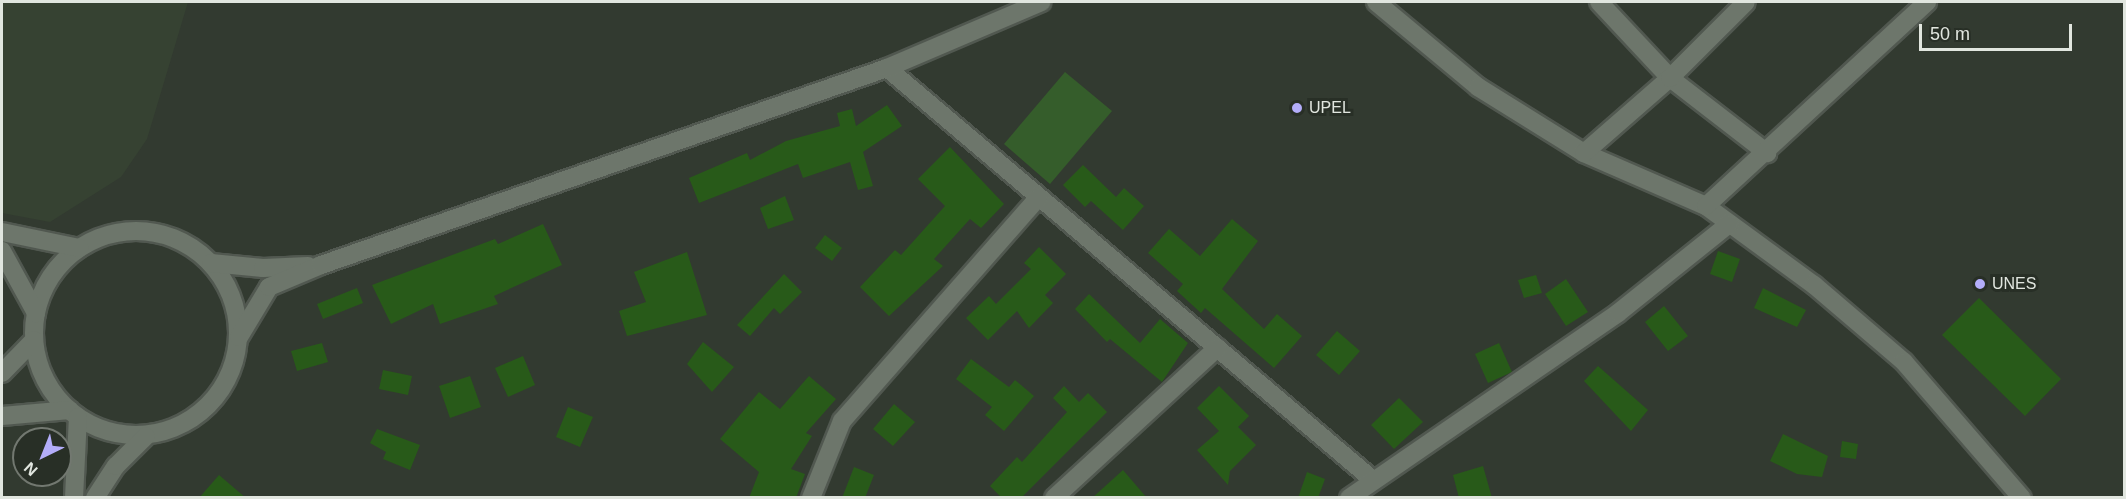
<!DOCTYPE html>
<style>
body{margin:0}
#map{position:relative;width:2126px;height:499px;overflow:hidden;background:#323a30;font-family:Arial,sans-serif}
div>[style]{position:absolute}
.built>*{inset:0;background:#364232}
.green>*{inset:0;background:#355d2b}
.building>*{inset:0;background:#285a19}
.roads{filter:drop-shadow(2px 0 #515850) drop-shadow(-2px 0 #515850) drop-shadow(0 2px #515850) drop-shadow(0 -2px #515850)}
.minor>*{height:18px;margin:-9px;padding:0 9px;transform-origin:9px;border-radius:9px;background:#6d766b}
.minor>.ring{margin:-9px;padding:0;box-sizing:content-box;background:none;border:18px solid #6d766b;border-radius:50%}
.dots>*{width:16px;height:16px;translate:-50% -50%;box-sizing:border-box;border:3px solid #282f26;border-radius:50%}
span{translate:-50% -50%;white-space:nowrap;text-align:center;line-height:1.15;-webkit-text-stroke:6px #282f26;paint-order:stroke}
.poi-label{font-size:16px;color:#e1e6df}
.left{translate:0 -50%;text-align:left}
.frame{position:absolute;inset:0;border:3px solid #e1e6df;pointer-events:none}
.north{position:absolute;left:12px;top:427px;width:60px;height:60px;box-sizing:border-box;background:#282f26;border:2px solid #727870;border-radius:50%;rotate:223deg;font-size:16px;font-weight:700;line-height:24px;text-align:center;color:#e1e6df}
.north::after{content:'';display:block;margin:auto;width:21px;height:27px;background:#b3adf9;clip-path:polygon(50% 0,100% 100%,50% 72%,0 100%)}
.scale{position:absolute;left:1919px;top:24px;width:153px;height:27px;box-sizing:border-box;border:3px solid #e1e6df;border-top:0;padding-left:8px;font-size:18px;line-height:21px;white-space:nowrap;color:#e1e6df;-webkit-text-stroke:4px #282f26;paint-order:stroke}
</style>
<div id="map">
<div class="built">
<i style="clip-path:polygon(2px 2px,188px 2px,147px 139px,121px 177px,50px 222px,2px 213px)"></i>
</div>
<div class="green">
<i style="clip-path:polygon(1065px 72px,1112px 111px,1050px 184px,1004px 144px)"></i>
</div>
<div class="building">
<i style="clip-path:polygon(887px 105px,902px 126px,863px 152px,873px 186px,858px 190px,850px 162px,803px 178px,798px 164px,699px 203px,689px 178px,747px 153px,750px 160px,786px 141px,840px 126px,837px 113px,852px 109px,856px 126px)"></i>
<i style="clip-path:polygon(950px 147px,1004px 204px,981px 228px,970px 219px,934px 259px,943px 266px,889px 316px,860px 287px,895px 250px,901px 255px,945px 206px,918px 179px)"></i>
<i style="clip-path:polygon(1083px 165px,1116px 197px,1124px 188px,1144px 206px,1123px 230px,1091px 201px,1085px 207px,1063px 185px)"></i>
<i style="clip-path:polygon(785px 196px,794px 220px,768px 229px,760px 208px)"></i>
<i style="clip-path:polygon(1232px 219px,1258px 241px,1222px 289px,1264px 329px,1277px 314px,1302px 336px,1274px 368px,1205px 308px,1201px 313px,1177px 291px,1183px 284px,1148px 253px,1169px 229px,1200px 256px)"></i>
<i style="clip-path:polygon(543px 224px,562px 265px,494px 296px,498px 304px,440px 324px,433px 304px,391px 324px,372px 285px,495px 239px,498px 244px)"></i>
<i style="clip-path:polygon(825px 235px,842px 248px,832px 261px,815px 248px)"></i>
<i style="clip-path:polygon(1039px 247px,1066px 274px,1045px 295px,1053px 303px,1029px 328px,1017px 311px,988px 340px,966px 318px,989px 296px,996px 304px,1031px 269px,1024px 263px)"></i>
<i style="clip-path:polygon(1718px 251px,1740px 259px,1732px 282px,1710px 274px)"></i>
<i style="clip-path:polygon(687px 252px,707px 315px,627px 336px,619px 311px,646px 302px,634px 272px)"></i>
<i style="clip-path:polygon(784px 274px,802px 292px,780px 314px,774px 308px,750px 336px,737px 325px)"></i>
<i style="clip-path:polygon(1536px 275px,1542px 293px,1524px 298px,1518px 280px)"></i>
<i style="clip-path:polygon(1566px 279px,1588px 312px,1566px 326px,1545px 294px)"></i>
<i style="clip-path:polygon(357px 288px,363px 303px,323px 319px,317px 304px)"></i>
<i style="clip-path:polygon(1763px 288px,1806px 310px,1797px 327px,1754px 308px)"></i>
<i style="clip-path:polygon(1089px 294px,1140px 343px,1160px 319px,1188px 343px,1162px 382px,1110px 339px,1107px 342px,1075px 309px)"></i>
<i style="clip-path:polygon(1979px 298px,2061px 379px,2025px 416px,1942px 335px)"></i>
<i style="clip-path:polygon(1664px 306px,1688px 336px,1668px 351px,1645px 322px)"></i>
<i style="clip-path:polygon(1337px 331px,1360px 351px,1339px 375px,1316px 355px)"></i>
<i style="clip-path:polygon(703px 342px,734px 367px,712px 392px,687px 364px)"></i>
<i style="clip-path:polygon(322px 343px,328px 362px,297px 371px,291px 351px)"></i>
<i style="clip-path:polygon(1499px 343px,1512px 372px,1488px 383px,1475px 354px)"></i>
<i style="clip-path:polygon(523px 356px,535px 385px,508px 397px,495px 368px)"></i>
<i style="clip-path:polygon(971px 359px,1009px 387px,1015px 380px,1034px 396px,1004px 431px,985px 415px,992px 407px,956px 379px)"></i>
<i style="clip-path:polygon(1598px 366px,1648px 410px,1631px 431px,1584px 381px)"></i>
<i style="clip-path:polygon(383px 370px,412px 376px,408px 395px,379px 389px)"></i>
<i style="clip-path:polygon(470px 376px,481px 407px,450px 418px,439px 386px)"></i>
<i style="clip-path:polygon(809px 376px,836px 399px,806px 433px,812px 436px,791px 469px,805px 474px,796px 498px,749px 498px,759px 472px,720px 439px,759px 392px,780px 409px)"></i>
<i style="clip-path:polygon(1064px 386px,1079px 402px,1088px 393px,1107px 412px,1021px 498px,1002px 498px,990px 486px,1017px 457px,1022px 462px,1067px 412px,1053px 398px)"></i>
<i style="clip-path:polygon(1219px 386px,1249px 416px,1238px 427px,1256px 445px,1230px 471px,1228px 485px,1197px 450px,1219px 431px,1197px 408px)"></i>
<i style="clip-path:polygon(1399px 398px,1423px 422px,1394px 449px,1371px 425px)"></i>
<i style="clip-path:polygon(894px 404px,915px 422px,893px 446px,873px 429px)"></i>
<i style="clip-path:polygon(568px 407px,593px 417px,580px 447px,556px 437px)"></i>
<i style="clip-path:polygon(377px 429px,420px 445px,410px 470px,383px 459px,386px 452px,370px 443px)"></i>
<i style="clip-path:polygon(1783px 434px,1828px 456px,1822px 477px,1797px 474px,1770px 461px)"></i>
<i style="clip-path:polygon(1842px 441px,1858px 444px,1856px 459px,1840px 457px)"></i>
<i style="clip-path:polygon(1483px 466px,1492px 498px,1459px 498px,1453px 475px)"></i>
<i style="clip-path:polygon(854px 467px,874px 475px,865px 498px,842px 498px)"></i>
<i style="clip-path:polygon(1123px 470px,1147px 498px,1092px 498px)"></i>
<i style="clip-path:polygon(1307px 472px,1325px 479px,1318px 498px,1298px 498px)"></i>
<i style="clip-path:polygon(219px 475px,246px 498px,199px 498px)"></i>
</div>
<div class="roads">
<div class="minor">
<i style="left:1376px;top:2px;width:133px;rotate:39.8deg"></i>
<i style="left:1478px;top:87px;width:125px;rotate:31.9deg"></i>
<i style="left:1584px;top:153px;width:133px;rotate:23.5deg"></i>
<i style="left:1706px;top:206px;width:134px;rotate:36.2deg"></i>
<i style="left:1814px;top:285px;width:118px;rotate:40.5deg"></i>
<i style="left:1904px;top:362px;width:180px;rotate:49.1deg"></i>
<i style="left:1599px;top:2px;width:104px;rotate:46.9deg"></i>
<i style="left:1670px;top:78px;width:123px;rotate:37.7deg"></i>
<i style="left:887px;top:68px;width:637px;rotate:40.29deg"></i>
<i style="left:1584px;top:153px;width:114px;rotate:-41.1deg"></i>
<i style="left:1670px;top:78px;width:107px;rotate:-45deg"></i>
<i style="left:1706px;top:206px;width:301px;rotate:-42.7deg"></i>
<i class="ring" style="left:34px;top:231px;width:186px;height:186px"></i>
<i style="left:2px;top:232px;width:79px;rotate:11.7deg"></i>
<i style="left:2px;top:251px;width:71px;rotate:61.3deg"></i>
<i style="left:211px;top:263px;width:52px;rotate:5.5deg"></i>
<i style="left:263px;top:268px;width:45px;rotate:-2.5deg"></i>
<i style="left:239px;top:337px;width:58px;rotate:-59deg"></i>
<i style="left:269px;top:287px;width:56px;rotate:-22.9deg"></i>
<i style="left:321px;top:265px;width:599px;rotate:-19.19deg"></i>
<i style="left:887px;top:68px;width:168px;rotate:-23.1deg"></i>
<i style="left:2px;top:373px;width:46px;rotate:-45.9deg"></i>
<i style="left:2px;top:416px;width:68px;rotate:-5deg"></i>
<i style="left:74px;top:498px;width:81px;rotate:-87.2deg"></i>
<i style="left:95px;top:498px;width:38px;rotate:-57deg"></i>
<i style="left:116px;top:466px;width:42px;rotate:-45deg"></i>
<i style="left:811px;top:498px;width:83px;rotate:-68.1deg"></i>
<i style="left:842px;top:421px;width:298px;rotate:-48.7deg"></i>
<i style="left:1054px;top:498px;width:222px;rotate:-42.6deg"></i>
<i style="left:1349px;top:498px;width:326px;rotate:-34.5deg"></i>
<i style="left:1618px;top:313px;width:142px;rotate:-38.7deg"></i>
</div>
</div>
<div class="dots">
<i style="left:1297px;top:108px;background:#b3adf9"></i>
<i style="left:1980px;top:284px;background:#b3adf9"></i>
</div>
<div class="poi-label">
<span class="left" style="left:1309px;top:108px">UPEL</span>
<span class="left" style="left:1992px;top:284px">UNES</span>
</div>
<div class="frame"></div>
<div class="north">N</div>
<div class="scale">50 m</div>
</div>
